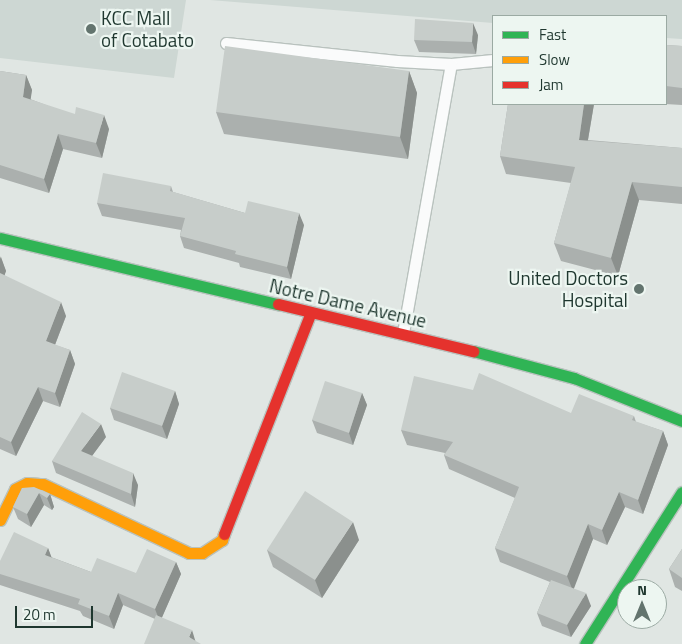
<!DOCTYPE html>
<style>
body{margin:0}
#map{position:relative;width:682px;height:644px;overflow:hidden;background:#e0e6e3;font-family:"Titillium Web",sans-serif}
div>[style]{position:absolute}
.built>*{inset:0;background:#cdd7d3}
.roads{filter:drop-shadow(1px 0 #b9c2be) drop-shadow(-1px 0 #b9c2be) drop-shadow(0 1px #b9c2be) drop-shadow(0 -1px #b9c2be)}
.lane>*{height:11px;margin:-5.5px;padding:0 5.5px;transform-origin:5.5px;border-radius:5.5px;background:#fafbfb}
.fast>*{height:11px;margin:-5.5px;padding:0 5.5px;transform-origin:5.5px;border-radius:5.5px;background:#30b455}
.slow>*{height:11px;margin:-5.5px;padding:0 5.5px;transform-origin:5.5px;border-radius:5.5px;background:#ff9f0a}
.jam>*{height:11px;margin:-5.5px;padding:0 5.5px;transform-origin:5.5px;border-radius:5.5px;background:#e5322d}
.wall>*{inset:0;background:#abb0ae}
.shaded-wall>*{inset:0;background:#8b908d}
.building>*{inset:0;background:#c7cdca}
.dots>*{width:14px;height:14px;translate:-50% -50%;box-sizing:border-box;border:2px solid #edf6f1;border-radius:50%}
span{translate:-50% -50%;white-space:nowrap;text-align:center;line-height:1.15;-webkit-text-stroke:4.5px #edf6f1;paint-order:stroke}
.poi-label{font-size:19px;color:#1f372f}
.left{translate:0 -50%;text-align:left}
.right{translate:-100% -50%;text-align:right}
.street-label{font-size:19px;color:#1f372f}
.legend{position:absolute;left:492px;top:15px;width:175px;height:90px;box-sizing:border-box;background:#edf6f1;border:1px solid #9baaa3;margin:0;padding:6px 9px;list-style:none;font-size:15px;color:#1f372f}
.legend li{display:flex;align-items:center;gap:10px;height:25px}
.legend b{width:25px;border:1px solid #9baaa3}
.north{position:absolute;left:617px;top:579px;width:50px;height:50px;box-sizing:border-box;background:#edf6f1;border:1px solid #9baaa3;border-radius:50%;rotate:0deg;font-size:14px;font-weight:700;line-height:20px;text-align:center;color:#1f372f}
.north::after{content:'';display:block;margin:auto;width:18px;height:22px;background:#63746e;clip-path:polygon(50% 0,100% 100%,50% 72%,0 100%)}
.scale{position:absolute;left:15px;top:606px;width:78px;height:22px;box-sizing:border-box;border:2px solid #1f372f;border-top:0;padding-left:6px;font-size:15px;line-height:18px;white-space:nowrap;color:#1f372f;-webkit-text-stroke:4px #edf6f1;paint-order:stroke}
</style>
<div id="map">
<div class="built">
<i style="clip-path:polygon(0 0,186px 0,174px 78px,0 58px)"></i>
<i style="clip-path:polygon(210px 0,682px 0,682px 39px,666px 38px,666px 16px,493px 16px,493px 23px)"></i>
</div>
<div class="roads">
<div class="lane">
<i style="left:226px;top:43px;width:172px;rotate:6deg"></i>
<i style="left:397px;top:61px;width:54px;rotate:3.2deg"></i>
<i style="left:451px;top:64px;width:42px;rotate:-5.4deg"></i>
<i style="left:403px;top:333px;width:273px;rotate:-79.9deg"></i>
</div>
<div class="fast">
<i style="left:0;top:238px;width:286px;rotate:13.4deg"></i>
<i style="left:473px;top:351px;width:105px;rotate:15deg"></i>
<i style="left:574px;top:378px;width:116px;rotate:21.7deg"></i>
<i style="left:585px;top:644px;width:180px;rotate:-57.5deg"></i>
</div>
<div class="slow">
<i style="left:0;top:520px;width:34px;rotate:-64deg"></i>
<i style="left:15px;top:489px;width:13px;rotate:-27deg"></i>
<i style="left:27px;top:483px;width:16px;rotate:4deg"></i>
<i style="left:43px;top:484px;width:161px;rotate:25.3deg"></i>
<i style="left:189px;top:553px;width:13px"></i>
<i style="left:202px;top:553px;width:24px;rotate:-33deg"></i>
<i style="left:222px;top:540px;width:6px;rotate:-72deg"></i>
</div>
<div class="jam">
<i style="left:278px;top:304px;width:201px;rotate:13.6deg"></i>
<i style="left:224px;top:534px;width:238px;rotate:-68.6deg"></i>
</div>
</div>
<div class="wall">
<i style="clip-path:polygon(478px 35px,476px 54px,419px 52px,414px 40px)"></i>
<i style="clip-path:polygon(666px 45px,682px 46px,682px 105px,665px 104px)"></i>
<i style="clip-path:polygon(0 71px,26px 75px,32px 90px,30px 99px,109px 129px,102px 158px,63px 149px,49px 193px,0 178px)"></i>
<i style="clip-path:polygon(409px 71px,417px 93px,408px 159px,224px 134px,216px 112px)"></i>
<i style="clip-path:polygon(508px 104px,594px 104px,588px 140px,682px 148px,682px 204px,639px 200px,618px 276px,561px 261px,554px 243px,571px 183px,506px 174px,500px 156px)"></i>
<i style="clip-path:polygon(171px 186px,173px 192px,245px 213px,304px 225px,291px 279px,240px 267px,239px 263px,184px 248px,180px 236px,181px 230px,102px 216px,97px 203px)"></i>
<i style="clip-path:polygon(0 256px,6px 271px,4px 275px,66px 316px,55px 345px,70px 350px,75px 364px,60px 407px,43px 401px,16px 456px,0 449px)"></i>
<i style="clip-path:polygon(175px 391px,179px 404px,167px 439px,114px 420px,110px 408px)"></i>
<i style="clip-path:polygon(362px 393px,367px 405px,353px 445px,317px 433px,312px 420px)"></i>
<i style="clip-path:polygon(571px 413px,634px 416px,636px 422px,663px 431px,668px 445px,643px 514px,625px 507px,607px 545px,593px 539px,573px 588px,591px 606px,571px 637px,542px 626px,537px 613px,550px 582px,500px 562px,495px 548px,515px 498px,449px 469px,444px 455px,445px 453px,407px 445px,401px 430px)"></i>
<i style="clip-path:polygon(106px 437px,92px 456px,138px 485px,135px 507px,56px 473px,52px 461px)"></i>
<i style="clip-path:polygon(22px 488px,50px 494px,54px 507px,52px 510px,44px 505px,31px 527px,18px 519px,13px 507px)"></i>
<i style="clip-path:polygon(359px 540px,322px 598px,273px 567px,267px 550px)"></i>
<i style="clip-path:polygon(48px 548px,51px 557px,91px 572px,136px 573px,176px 562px,181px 574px,162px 617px,155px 619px,123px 605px,114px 629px,83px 616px,80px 611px,0 585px,0 561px)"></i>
<i style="clip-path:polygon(682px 549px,682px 591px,675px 587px,669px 569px)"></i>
</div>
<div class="shaded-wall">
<i style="clip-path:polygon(473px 23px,478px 35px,476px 54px,472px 42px)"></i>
<i style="clip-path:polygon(409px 71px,417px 93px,408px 159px,400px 137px)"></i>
<i style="clip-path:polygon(26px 75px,32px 90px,29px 111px,23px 97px)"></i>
<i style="clip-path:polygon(584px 104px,594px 104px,585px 157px,579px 140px)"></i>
<i style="clip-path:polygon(104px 115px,109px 129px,102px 158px,96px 143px)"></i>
<i style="clip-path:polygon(58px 134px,63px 149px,49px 193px,44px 179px)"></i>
<i style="clip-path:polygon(632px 182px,639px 200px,618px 276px,611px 258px)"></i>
<i style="clip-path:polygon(299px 213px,304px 225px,291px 279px,287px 267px)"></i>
<i style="clip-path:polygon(1px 257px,6px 271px,1px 286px,0 283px,0 259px)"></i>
<i style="clip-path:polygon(61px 302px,66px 316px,51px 355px,46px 341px)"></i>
<i style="clip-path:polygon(70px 350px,75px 364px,60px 407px,55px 393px)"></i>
<i style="clip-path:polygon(38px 387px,43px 401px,16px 456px,11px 442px)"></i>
<i style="clip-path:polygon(175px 391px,179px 404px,167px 439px,162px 426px)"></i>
<i style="clip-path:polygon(362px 393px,367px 405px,353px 445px,349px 433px)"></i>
<i style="clip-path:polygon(101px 424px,106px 437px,86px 464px,81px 451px)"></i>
<i style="clip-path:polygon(663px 431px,668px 445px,643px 514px,638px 500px)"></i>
<i style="clip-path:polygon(133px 473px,138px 485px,135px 507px,131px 494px)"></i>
<i style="clip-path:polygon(619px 492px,625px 507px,607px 545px,602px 530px)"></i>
<i style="clip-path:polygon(39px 493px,44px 505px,31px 527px,27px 514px)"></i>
<i style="clip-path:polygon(50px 494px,54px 507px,52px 510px,47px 498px)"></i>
<i style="clip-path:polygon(353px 522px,359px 540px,322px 598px,315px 580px)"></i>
<i style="clip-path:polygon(588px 524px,593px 539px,573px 591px,567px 576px)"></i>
<i style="clip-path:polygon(48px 548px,53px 561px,45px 555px)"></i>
<i style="clip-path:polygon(176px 562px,181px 574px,160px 622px,155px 609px)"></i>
<i style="clip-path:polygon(118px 593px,123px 605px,114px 629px,109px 616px)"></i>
<i style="clip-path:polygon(586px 593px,591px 606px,571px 637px,567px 625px)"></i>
<i style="clip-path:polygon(192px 630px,196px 643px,189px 637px)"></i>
</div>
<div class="building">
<i style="clip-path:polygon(415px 19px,473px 23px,472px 42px,414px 40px)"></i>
<i style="clip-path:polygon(666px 45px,682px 46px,682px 88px,666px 86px)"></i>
<i style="clip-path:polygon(225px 46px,409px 71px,400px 137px,216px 112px)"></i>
<i style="clip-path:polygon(0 71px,26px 75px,23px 97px,75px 114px,76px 107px,104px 115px,96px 143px,58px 134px,44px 179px,0 165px)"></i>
<i style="clip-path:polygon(508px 104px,584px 104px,579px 140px,682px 148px,682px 187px,632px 182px,611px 258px,554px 243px,575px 167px,500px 156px)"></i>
<i style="clip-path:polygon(103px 173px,171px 186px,170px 191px,245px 213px,248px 201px,299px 213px,287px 267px,235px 254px,236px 251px,180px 236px,185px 218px,97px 203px)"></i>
<i style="clip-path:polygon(0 273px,61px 302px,46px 341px,70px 350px,55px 393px,38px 387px,11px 442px,0 437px)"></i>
<i style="clip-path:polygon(122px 372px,175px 391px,162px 426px,110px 408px)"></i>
<i style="clip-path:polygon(479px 373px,571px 413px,579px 394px,634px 416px,632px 420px,663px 431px,638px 500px,619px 492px,602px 530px,588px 524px,567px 576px,495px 548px,519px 487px,444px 455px,453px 442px,401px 430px,414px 376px,473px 390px)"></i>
<i style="clip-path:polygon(325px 381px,362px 393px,349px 433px,312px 420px)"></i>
<i style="clip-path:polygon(82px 412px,101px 424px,81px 451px,133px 473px,131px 494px,52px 461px)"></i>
<i style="clip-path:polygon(34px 487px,50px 494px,47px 498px,39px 493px,27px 514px,13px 507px,22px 488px)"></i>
<i style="clip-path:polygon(305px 491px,353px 522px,315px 580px,267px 550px)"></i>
<i style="clip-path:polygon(14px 532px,48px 548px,45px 555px,91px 572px,97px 558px,136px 573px,147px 549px,176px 562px,155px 609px,118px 593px,109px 616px,78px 604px,80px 599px,0 574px,0 561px)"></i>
<i style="clip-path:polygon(682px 549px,682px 578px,669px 569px)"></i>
<i style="clip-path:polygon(551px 580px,586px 593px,567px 625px,537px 613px)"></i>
<i style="clip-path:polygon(156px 615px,192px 630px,189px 637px,201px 644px,144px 644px)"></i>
</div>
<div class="dots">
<i style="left:91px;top:29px;background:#63746e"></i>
<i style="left:639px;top:289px;background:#63746e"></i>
</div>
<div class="poi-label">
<span class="left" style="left:101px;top:29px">KCC Mall<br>of Cotabato</span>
<span class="right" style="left:628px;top:289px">United Doctors<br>Hospital</span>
</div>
<div class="street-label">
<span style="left:348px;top:303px;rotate:13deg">Notre Dame Avenue</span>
</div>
<ul class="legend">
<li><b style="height:6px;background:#30b455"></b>Fast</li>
<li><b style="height:6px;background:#ff9f0a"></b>Slow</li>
<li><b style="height:6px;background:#e5322d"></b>Jam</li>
</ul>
<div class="north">N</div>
<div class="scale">20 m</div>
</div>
